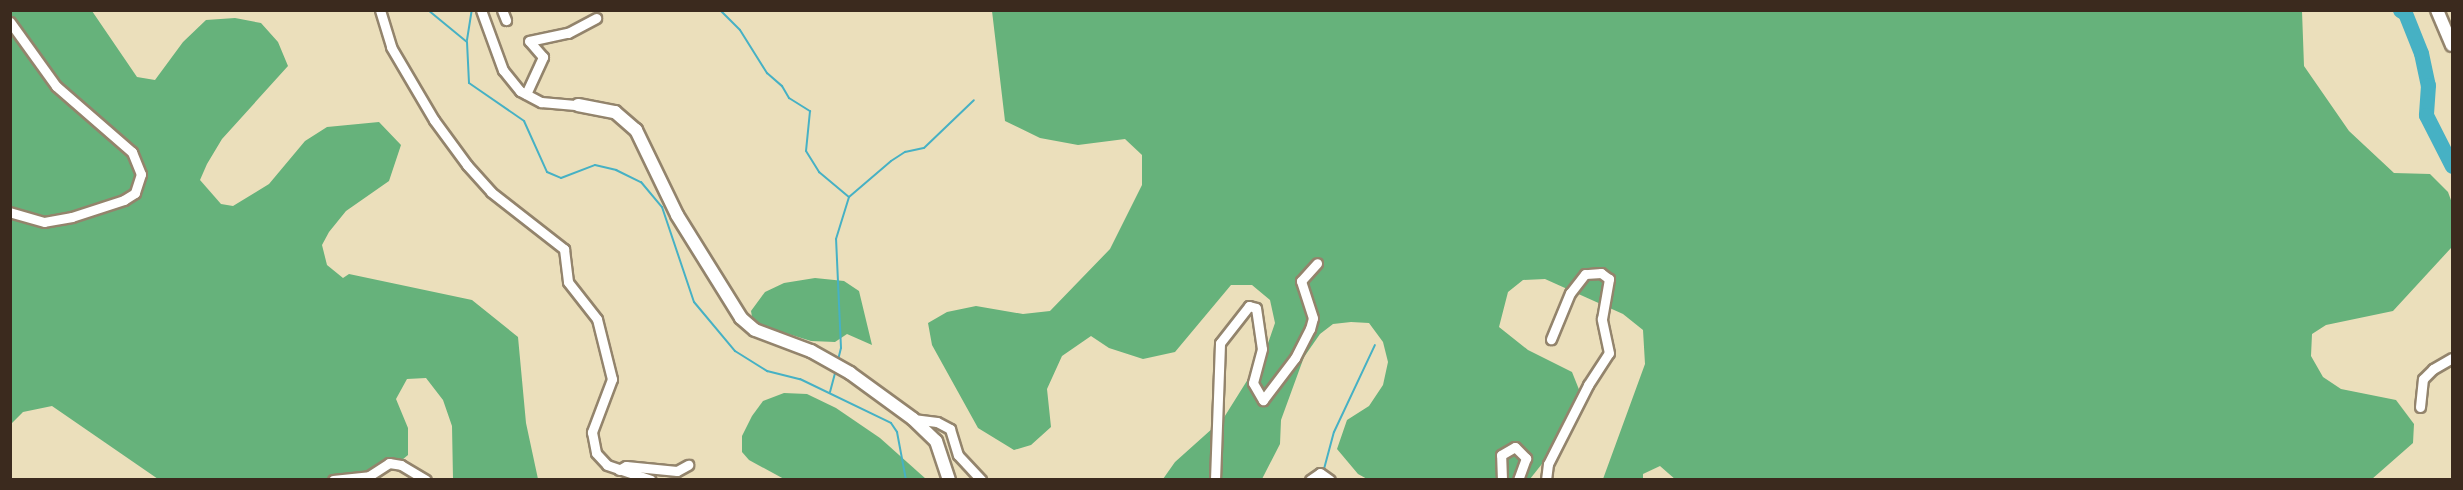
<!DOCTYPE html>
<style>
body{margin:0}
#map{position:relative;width:2463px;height:490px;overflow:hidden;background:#ebdfbb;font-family:Sriracha,sans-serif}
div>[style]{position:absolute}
.forest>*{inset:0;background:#66b27b}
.stream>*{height:2px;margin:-1px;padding:0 1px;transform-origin:1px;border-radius:1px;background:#46b1c4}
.river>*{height:15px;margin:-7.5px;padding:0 7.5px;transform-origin:7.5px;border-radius:7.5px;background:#46b1c4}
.roads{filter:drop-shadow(2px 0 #93846c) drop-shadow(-2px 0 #93846c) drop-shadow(0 2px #93846c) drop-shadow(0 -2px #93846c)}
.minor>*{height:9px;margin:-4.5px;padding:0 4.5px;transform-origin:4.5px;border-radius:4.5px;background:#fff}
.tertiary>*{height:12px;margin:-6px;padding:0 6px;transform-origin:6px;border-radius:6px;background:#fff}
span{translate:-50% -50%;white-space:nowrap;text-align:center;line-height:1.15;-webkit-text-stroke:6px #fff;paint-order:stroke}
.frame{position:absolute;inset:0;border:12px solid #3b2a1e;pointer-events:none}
</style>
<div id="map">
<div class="forest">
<i style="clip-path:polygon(11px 11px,92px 11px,137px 77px,155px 80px,183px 42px,206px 20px,235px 18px,261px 23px,278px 42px,288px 66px,222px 139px,207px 164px,200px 180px,221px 204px,233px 206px,269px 184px,305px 141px,327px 127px,379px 122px,401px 145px,389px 181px,346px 211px,329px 232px,322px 245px,327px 265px,343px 278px,349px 274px,472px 300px,518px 337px,526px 423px,538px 479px,453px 479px,452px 426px,443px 400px,426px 378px,407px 379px,396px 399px,408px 428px,408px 455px,379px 479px,158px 479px,52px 406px,23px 412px,11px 424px)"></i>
<i style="clip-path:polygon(992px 11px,2302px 11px,2304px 66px,2349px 131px,2394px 173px,2430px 174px,2448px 192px,2452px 203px,2451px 248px,2393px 311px,2326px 325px,2312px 334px,2311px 356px,2323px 377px,2341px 389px,2396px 400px,2414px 424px,2413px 443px,2372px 479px,1676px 480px,1660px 466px,1643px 474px,1643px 479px,1603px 479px,1645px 364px,1643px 330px,1623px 314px,1545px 279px,1523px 280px,1508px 292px,1499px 327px,1528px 350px,1572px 372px,1580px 392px,1549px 455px,1530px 479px,1369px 480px,1358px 474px,1337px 449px,1347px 420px,1369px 406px,1383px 385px,1388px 362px,1383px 342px,1369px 323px,1351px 322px,1333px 324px,1320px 334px,1304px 357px,1281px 420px,1280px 444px,1262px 479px,1163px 479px,1175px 462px,1223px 419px,1265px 352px,1275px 323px,1270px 300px,1252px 285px,1231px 285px,1175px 352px,1143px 359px,1109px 348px,1091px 336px,1062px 356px,1047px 389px,1051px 427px,1031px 445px,1014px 450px,978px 428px,932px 345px,928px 323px,947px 312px,976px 306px,1023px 314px,1050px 311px,1110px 249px,1142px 185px,1142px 155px,1125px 139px,1078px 145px,1040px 138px,1005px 121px)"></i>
<i style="clip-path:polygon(815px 278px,844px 281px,859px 291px,872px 345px,847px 334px,835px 342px,811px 341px,753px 323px,751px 311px,765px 292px,784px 283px)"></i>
<i style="clip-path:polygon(784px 393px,807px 394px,836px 408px,880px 438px,926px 479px,784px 479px,749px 460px,742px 452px,742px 436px,752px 416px,763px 401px)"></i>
</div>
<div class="stream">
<i style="left:428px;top:10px;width:50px;rotate:39.4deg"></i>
<i style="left:467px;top:42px;width:41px;rotate:87.2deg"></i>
<i style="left:469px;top:83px;width:67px;rotate:34.6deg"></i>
<i style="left:524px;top:121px;width:56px;rotate:65.7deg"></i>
<i style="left:547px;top:172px;width:15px;rotate:23deg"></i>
<i style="left:561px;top:178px;width:36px;rotate:-21deg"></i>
<i style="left:595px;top:165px;width:22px;rotate:13deg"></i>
<i style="left:616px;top:170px;width:28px;rotate:26deg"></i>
<i style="left:641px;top:182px;width:33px;rotate:50deg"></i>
<i style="left:662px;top:207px;width:100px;rotate:71.4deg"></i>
<i style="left:694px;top:302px;width:64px;rotate:50.1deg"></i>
<i style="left:735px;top:351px;width:38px;rotate:32deg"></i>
<i style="left:767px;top:371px;width:34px;rotate:14deg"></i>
<i style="left:800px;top:379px;width:101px;rotate:25.8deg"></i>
<i style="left:891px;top:423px;width:11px;rotate:56deg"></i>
<i style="left:897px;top:432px;width:49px;rotate:79.4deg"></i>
<i style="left:720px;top:10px;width:28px;rotate:45deg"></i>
<i style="left:740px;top:30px;width:51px;rotate:57.9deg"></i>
<i style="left:767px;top:73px;width:20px;rotate:41deg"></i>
<i style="left:782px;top:86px;width:14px;rotate:60deg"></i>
<i style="left:789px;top:98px;width:25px;rotate:32deg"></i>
<i style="left:810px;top:111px;width:40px;rotate:95.7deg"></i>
<i style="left:806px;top:151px;width:25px;rotate:58deg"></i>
<i style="left:819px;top:172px;width:39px;rotate:40deg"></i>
<i style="left:467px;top:40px;width:30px;rotate:-81deg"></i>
<i style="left:838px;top:360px;width:12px;rotate:-76deg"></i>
<i style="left:841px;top:348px;width:109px;rotate:-92.6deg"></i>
<i style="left:836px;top:239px;width:44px;rotate:-72.8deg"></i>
<i style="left:849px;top:197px;width:55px;rotate:-40.6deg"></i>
<i style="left:891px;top:161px;width:17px;rotate:-33deg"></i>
<i style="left:905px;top:152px;width:19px;rotate:-12deg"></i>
<i style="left:924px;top:148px;width:69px;rotate:-43.8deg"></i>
<i style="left:830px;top:392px;width:24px;rotate:-75deg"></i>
<i style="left:1324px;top:469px;width:38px;rotate:-75deg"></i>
<i style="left:1334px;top:432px;width:96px;rotate:-64.8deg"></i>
</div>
<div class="river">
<i style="left:2400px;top:10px;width:6px;rotate:31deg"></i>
<i style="left:2405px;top:13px;width:43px;rotate:68.2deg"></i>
<i style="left:2421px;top:53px;width:33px;rotate:78deg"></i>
<i style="left:2428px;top:85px;width:30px;rotate:94deg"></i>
<i style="left:2426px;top:115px;width:57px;rotate:63deg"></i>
</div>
<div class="roads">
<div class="minor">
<i style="left:380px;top:10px;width:39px;rotate:73deg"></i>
<i style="left:391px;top:47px;width:85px;rotate:59.5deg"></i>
<i style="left:434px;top:120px;width:56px;rotate:53.7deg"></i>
<i style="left:467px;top:165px;width:36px;rotate:48deg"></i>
<i style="left:491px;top:192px;width:93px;rotate:38deg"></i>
<i style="left:564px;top:249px;width:33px;rotate:83deg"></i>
<i style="left:568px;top:282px;width:47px;rotate:51.9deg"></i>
<i style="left:597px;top:319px;width:62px;rotate:76deg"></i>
<i style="left:612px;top:379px;width:57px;rotate:110.7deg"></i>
<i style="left:592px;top:432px;width:21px;rotate:79deg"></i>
<i style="left:596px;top:453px;width:16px;rotate:47deg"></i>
<i style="left:607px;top:465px;width:46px;rotate:18.8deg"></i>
<i style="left:481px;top:10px;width:64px;rotate:69.9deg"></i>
<i style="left:503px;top:70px;width:27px;rotate:51deg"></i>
<i style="left:520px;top:91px;width:24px;rotate:28deg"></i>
<i style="left:541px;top:102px;width:37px;rotate:5deg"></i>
<i style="left:502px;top:10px;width:11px;rotate:68deg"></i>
<i style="left:10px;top:22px;width:79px;rotate:54.3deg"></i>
<i style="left:56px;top:86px;width:101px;rotate:41deg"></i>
<i style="left:132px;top:152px;width:24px;rotate:68deg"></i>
<i style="left:141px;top:174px;width:20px;rotate:108deg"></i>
<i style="left:135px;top:193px;width:13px;rotate:148deg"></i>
<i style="left:124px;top:200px;width:55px;rotate:161.9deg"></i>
<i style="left:72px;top:217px;width:28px;rotate:170deg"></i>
<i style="left:44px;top:222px;width:35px;rotate:-164deg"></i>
<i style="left:526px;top:94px;width:41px;rotate:-65.3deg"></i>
<i style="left:543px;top:57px;width:21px;rotate:-131deg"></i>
<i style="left:529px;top:41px;width:40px;rotate:-12deg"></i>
<i style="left:568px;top:33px;width:32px;rotate:-28deg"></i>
<i style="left:2420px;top:407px;width:28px;rotate:-84deg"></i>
<i style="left:2423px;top:379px;width:14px;rotate:-45deg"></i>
<i style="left:2433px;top:369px;width:22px;rotate:-30deg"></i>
<i style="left:913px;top:419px;width:24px;rotate:7deg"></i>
<i style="left:937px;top:422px;width:15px;rotate:28deg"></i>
<i style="left:950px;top:429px;width:27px;rotate:73deg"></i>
<i style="left:958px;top:455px;width:34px;rotate:47deg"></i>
<i style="left:619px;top:470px;width:8px;rotate:-30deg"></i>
<i style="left:626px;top:466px;width:51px;rotate:5.6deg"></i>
<i style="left:677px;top:471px;width:13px;rotate:-29deg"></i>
<i style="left:333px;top:480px;width:36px;rotate:-6deg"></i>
<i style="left:369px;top:476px;width:24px;rotate:-33deg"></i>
<i style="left:389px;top:463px;width:12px;rotate:9deg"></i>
<i style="left:401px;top:465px;width:29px;rotate:31deg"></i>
<i style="left:1215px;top:480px;width:137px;rotate:-87.9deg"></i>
<i style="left:1220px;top:343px;width:47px;rotate:-51.9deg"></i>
<i style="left:1249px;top:306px;width:7px;rotate:16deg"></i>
<i style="left:1256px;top:308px;width:41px;rotate:81.7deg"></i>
<i style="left:1262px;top:349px;width:35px;rotate:105deg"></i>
<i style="left:1253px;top:383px;width:20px;rotate:60deg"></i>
<i style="left:1263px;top:400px;width:53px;rotate:-52.7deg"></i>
<i style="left:1295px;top:358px;width:33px;rotate:-63deg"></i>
<i style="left:1310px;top:329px;width:11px;rotate:-75deg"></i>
<i style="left:1313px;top:318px;width:39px;rotate:-108deg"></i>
<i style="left:1301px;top:281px;width:24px;rotate:-48deg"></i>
<i style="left:1310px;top:480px;width:12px;rotate:-35deg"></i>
<i style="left:1320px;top:473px;width:12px;rotate:35deg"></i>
<i style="left:1502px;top:480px;width:25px;rotate:-92deg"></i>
<i style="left:1501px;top:455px;width:16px;rotate:-30deg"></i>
<i style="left:1515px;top:447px;width:16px;rotate:45deg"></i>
<i style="left:1526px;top:458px;width:23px;rotate:110deg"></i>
<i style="left:1546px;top:480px;width:16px;rotate:-83deg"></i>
<i style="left:1548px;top:464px;width:89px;rotate:-63.1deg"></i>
<i style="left:1588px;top:385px;width:38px;rotate:-57deg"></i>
<i style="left:1609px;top:353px;width:35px;rotate:-102deg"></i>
<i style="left:1602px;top:319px;width:41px;rotate:-80.1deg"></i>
<i style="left:1609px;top:279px;width:10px;rotate:-143deg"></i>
<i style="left:1601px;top:273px;width:16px;rotate:176deg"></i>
<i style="left:1585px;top:274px;width:24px;rotate:128deg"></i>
<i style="left:1570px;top:293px;width:50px;rotate:112.4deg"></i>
</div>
<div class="tertiary">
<i style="left:2437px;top:10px;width:38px;rotate:67deg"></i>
<i style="left:578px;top:105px;width:38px;rotate:11deg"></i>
<i style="left:615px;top:112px;width:28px;rotate:41deg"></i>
<i style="left:636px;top:130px;width:94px;rotate:64.2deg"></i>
<i style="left:677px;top:215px;width:121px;rotate:58.1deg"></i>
<i style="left:741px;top:318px;width:18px;rotate:41deg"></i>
<i style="left:755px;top:330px;width:60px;rotate:20.6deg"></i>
<i style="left:811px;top:351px;width:45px;rotate:29.4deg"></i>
<i style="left:850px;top:373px;width:78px;rotate:36.1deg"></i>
<i style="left:913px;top:419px;width:32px;rotate:44deg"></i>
<i style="left:936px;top:441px;width:41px;rotate:71.6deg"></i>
</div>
</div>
<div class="frame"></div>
</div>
